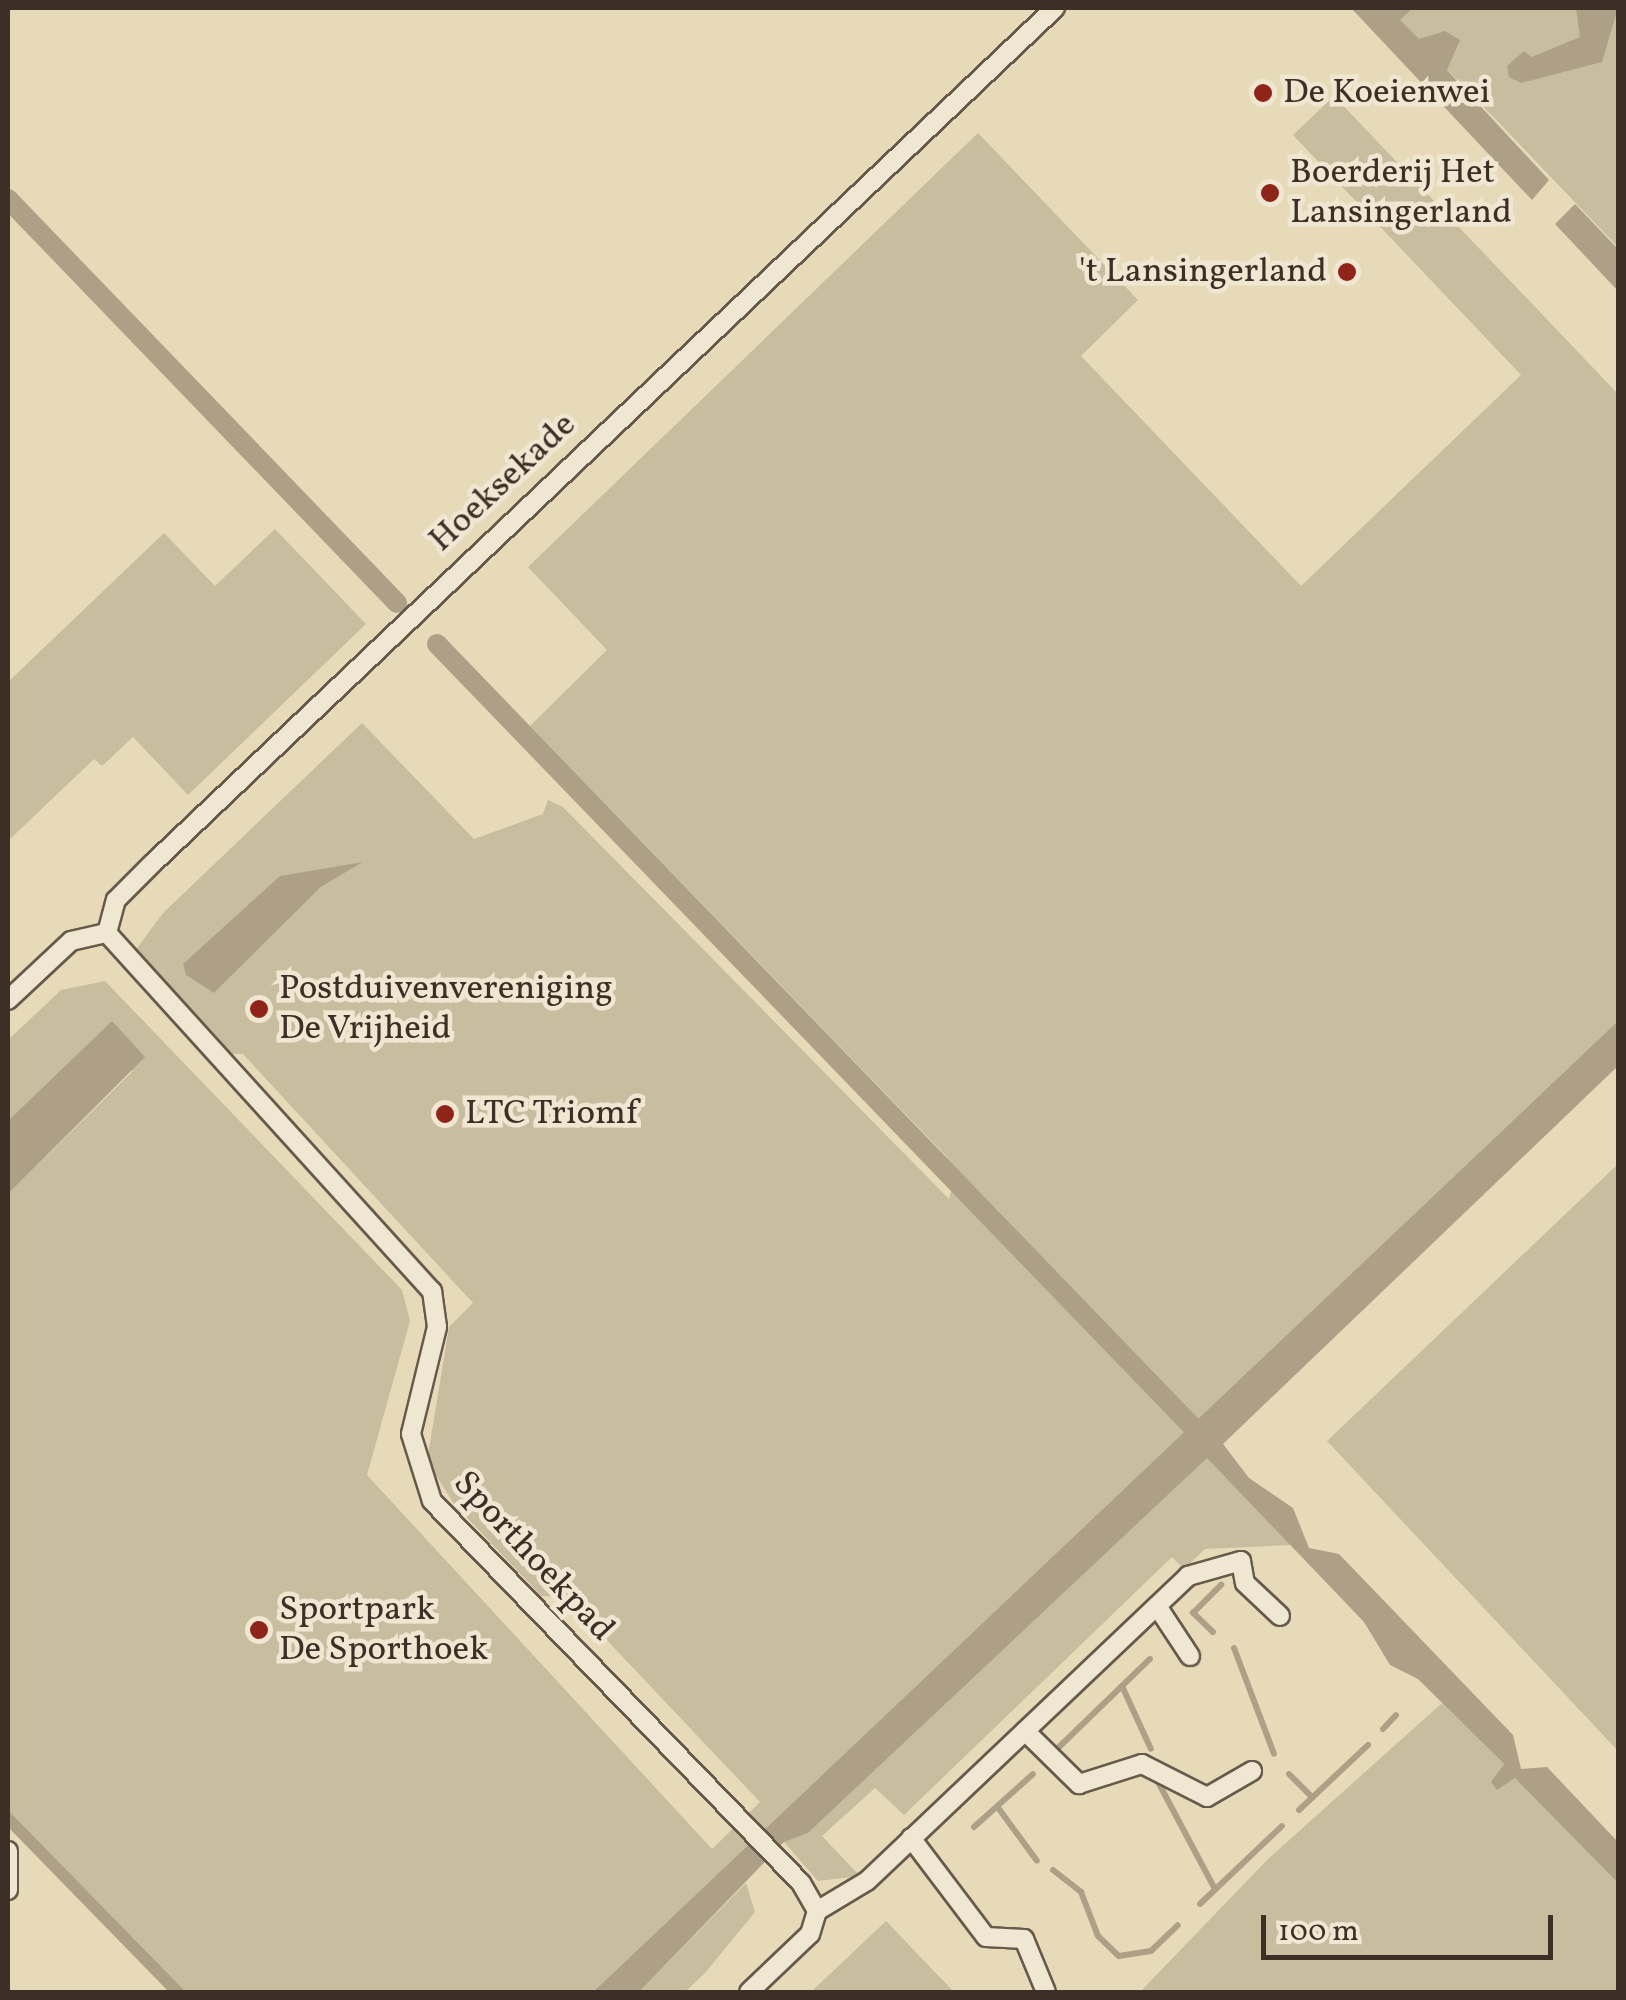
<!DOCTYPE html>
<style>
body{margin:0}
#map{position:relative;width:1626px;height:2000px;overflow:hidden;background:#e6dab9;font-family:Vollkorn,serif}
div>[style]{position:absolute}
.green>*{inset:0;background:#c9bda0}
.water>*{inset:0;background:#ada087}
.stream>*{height:6px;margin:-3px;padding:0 3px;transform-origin:3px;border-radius:3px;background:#ada087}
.canal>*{height:20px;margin:-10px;padding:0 10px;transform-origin:10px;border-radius:10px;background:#ada087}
.roads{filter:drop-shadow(2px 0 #675a4b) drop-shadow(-2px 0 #675a4b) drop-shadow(0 2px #675a4b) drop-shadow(0 -2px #675a4b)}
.minor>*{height:18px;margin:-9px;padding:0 9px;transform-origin:9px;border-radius:9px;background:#efe7d2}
.dots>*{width:28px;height:28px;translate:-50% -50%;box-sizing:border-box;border:5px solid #efe7d2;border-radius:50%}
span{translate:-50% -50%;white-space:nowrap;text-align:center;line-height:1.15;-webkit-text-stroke:9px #efe7d2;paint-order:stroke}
.poi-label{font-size:35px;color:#3d2f26}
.left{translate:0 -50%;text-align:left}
.right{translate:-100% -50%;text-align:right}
.street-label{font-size:35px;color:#3d2f26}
.frame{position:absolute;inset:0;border:10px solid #3d2f26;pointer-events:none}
.scale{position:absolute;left:1261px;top:1915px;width:292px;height:45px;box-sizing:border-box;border:5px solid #3d2f26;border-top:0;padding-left:12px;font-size:30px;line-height:35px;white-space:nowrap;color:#3d2f26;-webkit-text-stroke:8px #efe7d2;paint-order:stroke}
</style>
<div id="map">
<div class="green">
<i style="clip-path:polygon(1387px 8px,1618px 8px,1618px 247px,1503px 127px)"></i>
<i style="clip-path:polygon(evenodd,1334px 96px,1618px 394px,1618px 1021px,593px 1992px,186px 1992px,8px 1810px,8px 1194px,134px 1070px,8px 1121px,8px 1040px,61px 990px,105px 981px,402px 1290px,410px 1321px,367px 1475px,712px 1849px,760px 1802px,566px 1597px,541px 1596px,454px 1504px,427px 1461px,449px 1327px,473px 1303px,243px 1054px,231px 1054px,132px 955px,163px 913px,362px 723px,474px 839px,543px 814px,548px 800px,563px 807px,949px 1199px,952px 1188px,935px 1171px,948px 1158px,530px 726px,607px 650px,528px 567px,978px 133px,1138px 300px,1081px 356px,1301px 586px,1521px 375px,1293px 135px,1334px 96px,360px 864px,321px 887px,214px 993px,280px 876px,360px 864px)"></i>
<i style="clip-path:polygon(275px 529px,366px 624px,188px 795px,133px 737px,102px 766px,94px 759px,8px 841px,8px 682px,164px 533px,215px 586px)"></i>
<i style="clip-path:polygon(1618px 1164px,1618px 1751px,1327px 1441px)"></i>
<i style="clip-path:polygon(1207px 1457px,1292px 1545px,1205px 1549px,1184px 1569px,1172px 1557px,904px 1815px,875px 1788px,822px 1836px,860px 1876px,818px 1881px,784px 1842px,808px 1833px)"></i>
<i style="clip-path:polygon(1442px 1703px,1505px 1765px,1498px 1789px,1515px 1777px,1618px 1883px,1618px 1992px,1140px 1992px,1268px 1859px)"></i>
<i style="clip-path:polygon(746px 1883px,755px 1912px,705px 1973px,685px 1992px,639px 1992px)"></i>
<i style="clip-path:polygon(886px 1921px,954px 1992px,811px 1992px)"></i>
</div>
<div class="water">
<i style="clip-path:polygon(1351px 8px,1413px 8px,1400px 20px,1419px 39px,1445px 31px,1460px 40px,1447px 70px,1549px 180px,1532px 200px)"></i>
<i style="clip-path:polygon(1576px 8px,1618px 8px,1602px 62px,1521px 83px,1509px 77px,1507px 66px,1524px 51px,1532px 57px,1580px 37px)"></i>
<i style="clip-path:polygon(1575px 204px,1618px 249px,1618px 291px,1555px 224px)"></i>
<i style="clip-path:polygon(363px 862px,321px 887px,214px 993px,186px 975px,183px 964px,280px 876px)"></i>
<i style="clip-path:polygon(112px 1021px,145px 1057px,8px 1194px,8px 1121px)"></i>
<i style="clip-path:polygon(1618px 1021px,1618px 1066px,1223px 1444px,1249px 1478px,1293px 1508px,1309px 1548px,1339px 1554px,1513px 1735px,1521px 1769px,1547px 1767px,1618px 1842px,1618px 1883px,1515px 1778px,1497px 1790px,1491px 1782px,1504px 1764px,1418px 1679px,1390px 1665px,1364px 1622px,1207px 1458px,808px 1833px,784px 1842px,639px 1992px,593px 1992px)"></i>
<i style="clip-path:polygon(8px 1810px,142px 1947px,186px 1992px,169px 1992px,8px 1827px)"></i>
</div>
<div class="stream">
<i style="left:1213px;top:1632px;width:28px;rotate:-136deg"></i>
<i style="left:1193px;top:1613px;width:40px;rotate:-45deg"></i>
<i style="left:1234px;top:1648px;width:113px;rotate:69.3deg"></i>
<i style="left:1122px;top:1686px;width:69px;rotate:65.3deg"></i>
<i style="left:1383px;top:1729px;width:19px;rotate:-47deg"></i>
<i style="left:1058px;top:1748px;width:128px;rotate:-44.1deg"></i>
<i style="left:1289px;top:1774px;width:33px;rotate:45deg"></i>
<i style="left:1157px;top:1780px;width:123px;rotate:62deg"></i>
<i style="left:999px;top:1809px;width:64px;rotate:53.8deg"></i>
<i style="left:1299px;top:1810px;width:95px;rotate:-43.3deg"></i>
<i style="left:974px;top:1827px;width:79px;rotate:-41.9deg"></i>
<i style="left:1053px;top:1870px;width:36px;rotate:38deg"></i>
<i style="left:1081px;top:1892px;width:47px;rotate:68.9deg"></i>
<i style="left:1098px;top:1936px;width:29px;rotate:44deg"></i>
<i style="left:1119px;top:1956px;width:32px;rotate:-9deg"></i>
<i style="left:1151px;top:1951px;width:37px;rotate:-44deg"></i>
<i style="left:1200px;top:1904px;width:113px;rotate:-43.6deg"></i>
</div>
<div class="canal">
<i style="left:8px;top:199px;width:561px;rotate:46.08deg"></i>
<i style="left:437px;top:644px;width:1113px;rotate:46.02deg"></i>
</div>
<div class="roads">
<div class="minor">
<i style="left:107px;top:933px;width:34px;rotate:-75deg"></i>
<i style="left:116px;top:900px;width:52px;rotate:-45deg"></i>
<i style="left:153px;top:863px;width:1243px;rotate:-43.47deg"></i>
<i style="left:107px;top:933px;width:484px;rotate:47.8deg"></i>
<i style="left:432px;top:1291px;width:36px;rotate:82deg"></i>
<i style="left:437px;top:1327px;width:110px;rotate:103.7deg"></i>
<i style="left:411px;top:1434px;width:70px;rotate:72.6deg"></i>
<i style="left:432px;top:1501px;width:531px;rotate:45.99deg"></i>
<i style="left:801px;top:1883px;width:32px;rotate:60deg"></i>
<i style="left:8px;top:1000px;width:86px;rotate:-43.1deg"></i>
<i style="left:71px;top:941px;width:37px;rotate:-13deg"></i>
<i style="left:1157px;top:1606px;width:60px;rotate:56.6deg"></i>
<i style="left:1025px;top:1731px;width:76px;rotate:44.5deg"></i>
<i style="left:1079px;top:1784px;width:66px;rotate:-17.6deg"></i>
<i style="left:1142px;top:1764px;width:73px;rotate:26.9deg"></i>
<i style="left:1207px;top:1797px;width:52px;rotate:-30deg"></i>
<i style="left:911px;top:1838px;width:124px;rotate:52.9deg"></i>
<i style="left:986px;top:1937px;width:38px;rotate:3deg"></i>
<i style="left:1024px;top:1939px;width:57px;rotate:67.5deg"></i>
<i style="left:8px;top:1851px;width:39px;rotate:90deg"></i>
<i style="left:749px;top:1992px;width:84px;rotate:-43.6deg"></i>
<i style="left:810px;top:1934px;width:24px;rotate:-73deg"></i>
<i style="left:817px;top:1911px;width:58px;rotate:-31deg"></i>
<i style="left:867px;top:1881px;width:443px;rotate:-43.5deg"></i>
<i style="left:1188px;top:1576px;width:55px;rotate:-15.8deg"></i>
<i style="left:1241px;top:1561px;width:22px;rotate:80deg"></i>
<i style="left:1245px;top:1583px;width:48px;rotate:43.3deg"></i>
</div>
</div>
<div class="dots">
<i style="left:1263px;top:93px;background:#8f2418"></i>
<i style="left:1270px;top:193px;background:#8f2418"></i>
<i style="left:1347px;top:272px;background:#8f2418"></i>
<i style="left:259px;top:1009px;background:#8f2418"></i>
<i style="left:445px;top:1114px;background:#8f2418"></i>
<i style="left:259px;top:1630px;background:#8f2418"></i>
</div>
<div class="poi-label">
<span class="left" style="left:1283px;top:93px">De Koeienwei</span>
<span class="left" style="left:1290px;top:193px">Boerderij Het<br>Lansingerland</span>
<span class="right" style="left:1327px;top:272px">'t Lansingerland</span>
<span class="left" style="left:279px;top:1009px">Postduivenvereniging<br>De Vrijheid</span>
<span class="left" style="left:465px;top:1114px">LTC Triomf</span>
<span class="left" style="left:279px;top:1630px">Sportpark<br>De Sporthoek</span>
</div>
<div class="street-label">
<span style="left:503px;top:483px;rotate:-43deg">Hoeksekade</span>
<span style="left:533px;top:1557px;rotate:47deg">Sporthoekpad</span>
</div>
<div class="frame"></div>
<div class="scale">100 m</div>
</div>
